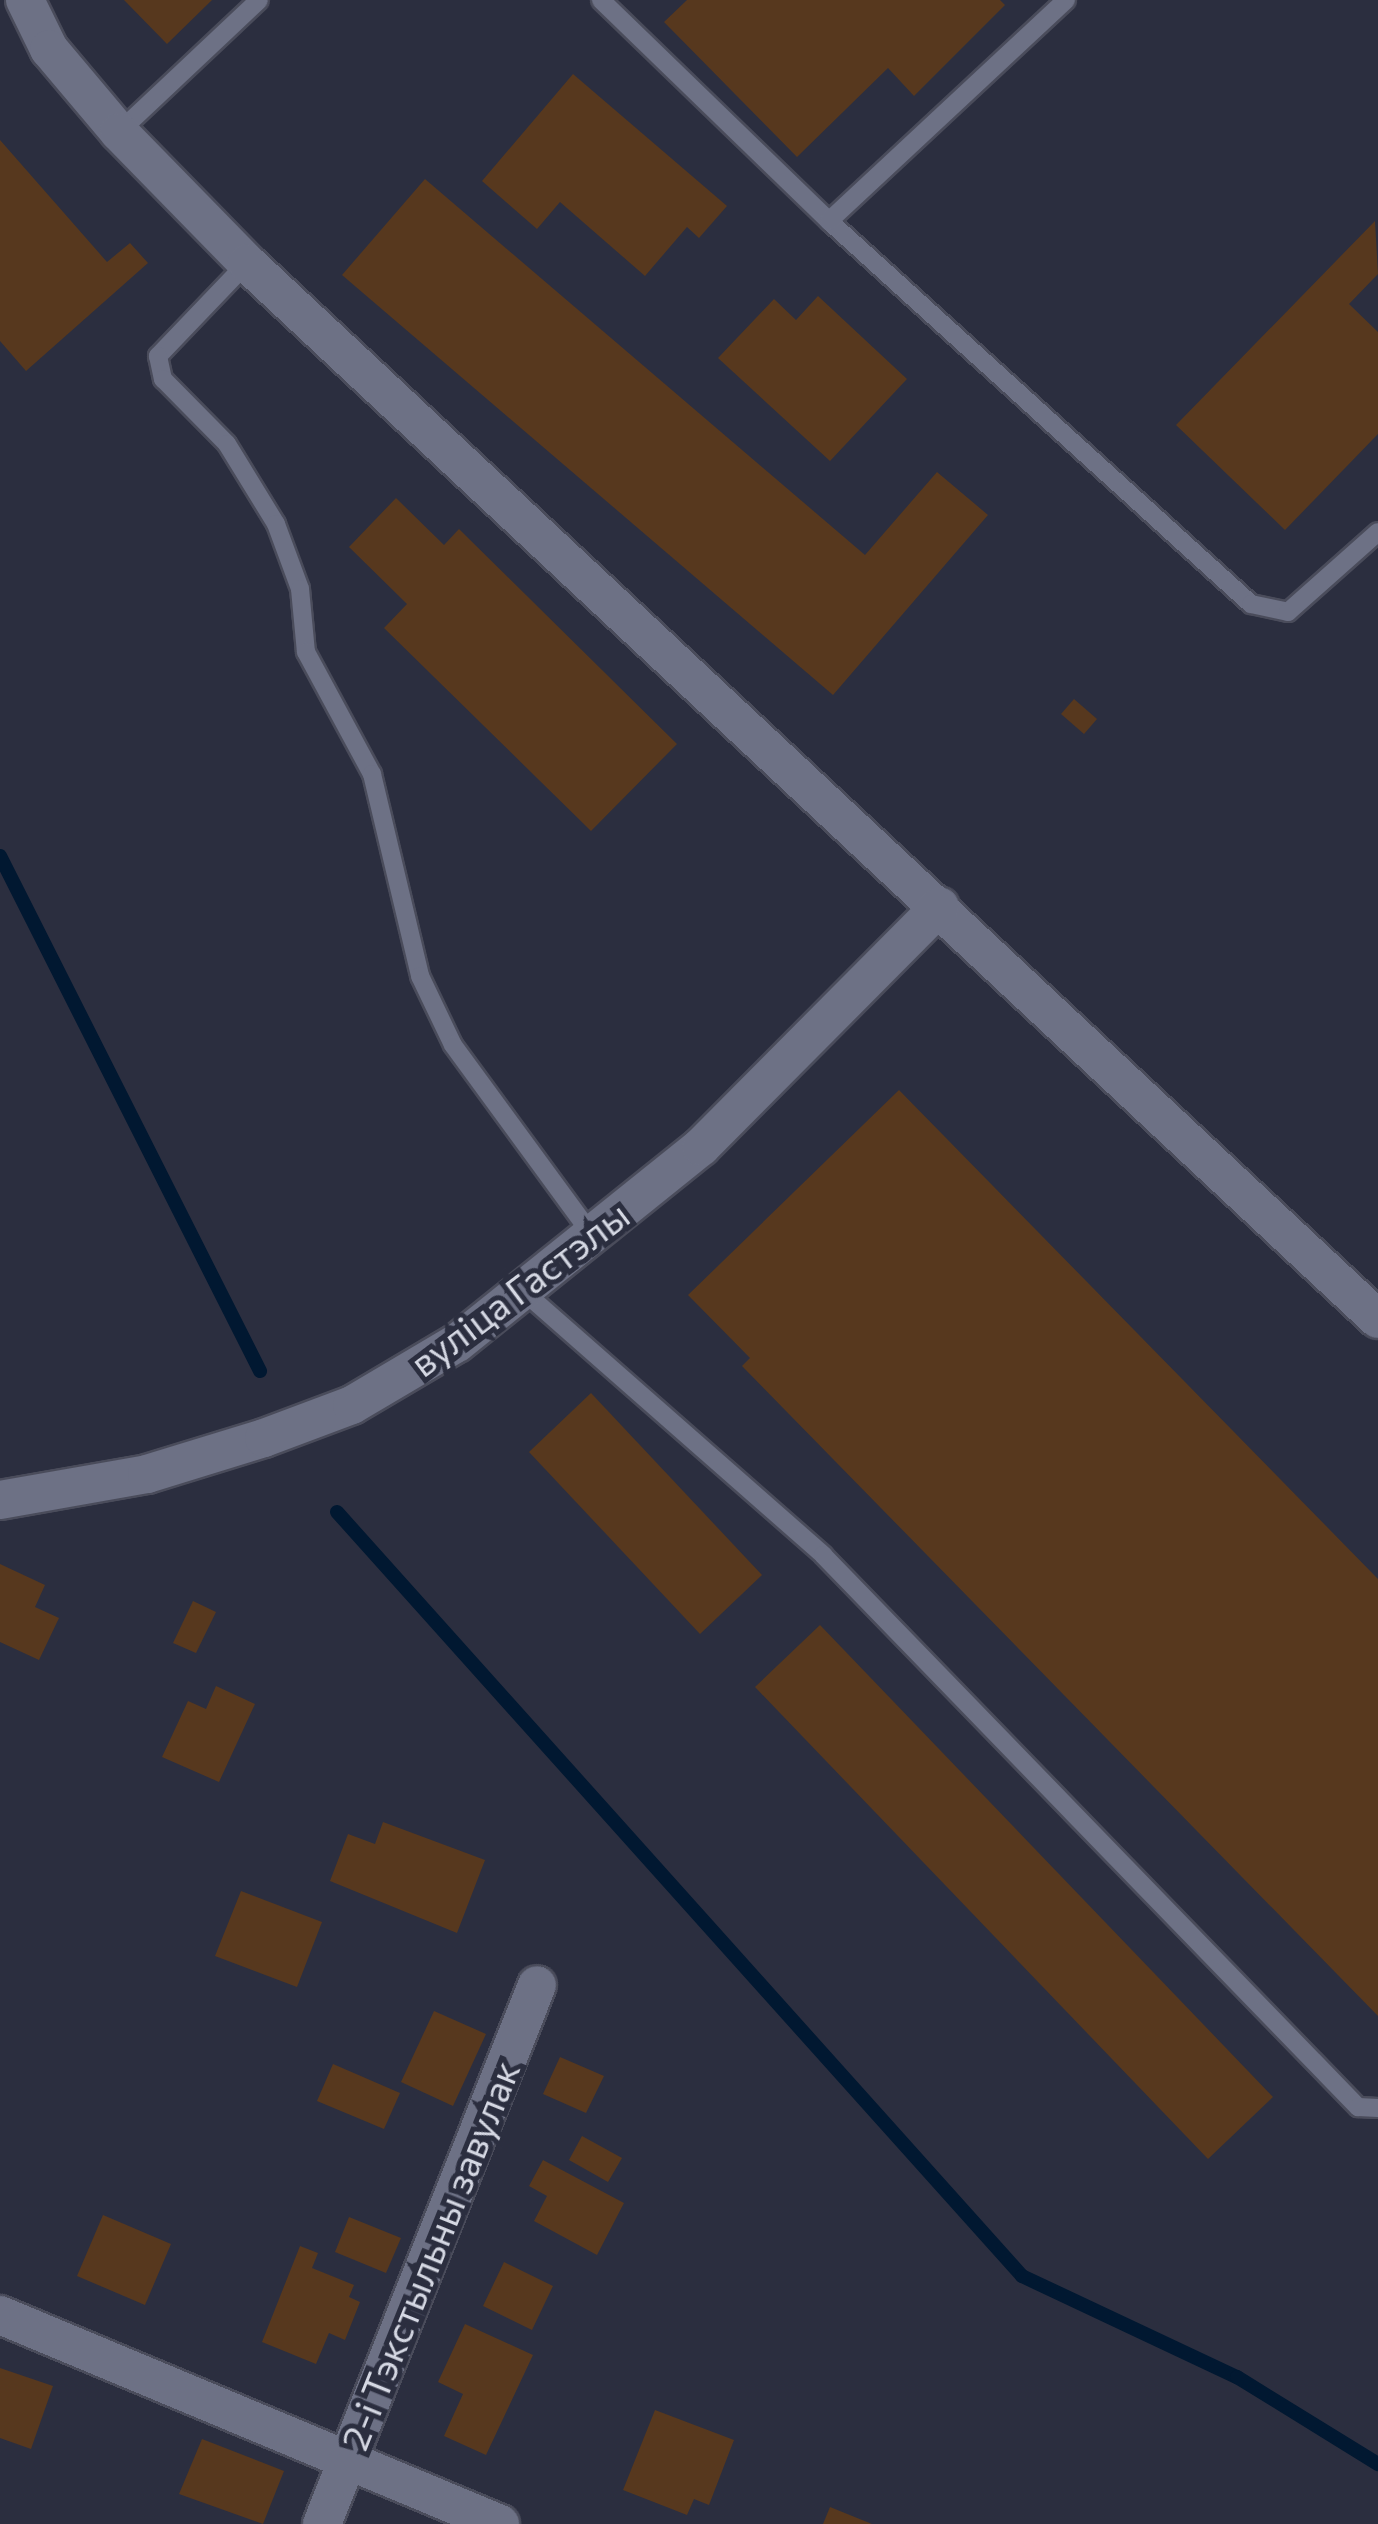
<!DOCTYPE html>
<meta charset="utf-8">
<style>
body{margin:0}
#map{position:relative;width:1378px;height:2524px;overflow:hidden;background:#2b2e3f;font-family:Commissioner,sans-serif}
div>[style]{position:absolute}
.stream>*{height:14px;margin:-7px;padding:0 7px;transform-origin:7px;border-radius:7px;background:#011831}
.building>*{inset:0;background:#57381e}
.roads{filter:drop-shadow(2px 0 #4a4c5b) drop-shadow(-2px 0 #4a4c5b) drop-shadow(0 2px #4a4c5b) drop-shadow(0 -2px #4a4c5b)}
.lane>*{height:18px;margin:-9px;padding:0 9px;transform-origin:9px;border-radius:9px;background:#6d7185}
.street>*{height:38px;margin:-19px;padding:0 19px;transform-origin:19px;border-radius:19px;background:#6d7185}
span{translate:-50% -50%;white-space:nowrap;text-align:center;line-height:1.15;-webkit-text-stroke:10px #2b2e3f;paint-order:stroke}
.street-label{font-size:38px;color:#d5d8e3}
</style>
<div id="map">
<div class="stream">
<i style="left:0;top:856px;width:577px;rotate:63.21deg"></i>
<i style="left:337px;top:1512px;width:1026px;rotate:48.12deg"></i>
<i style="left:1022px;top:2276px;width:238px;rotate:25.2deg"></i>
<i style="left:1237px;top:2377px;width:166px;rotate:31.7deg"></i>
</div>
<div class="building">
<i style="clip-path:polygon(124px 0,212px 0,167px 44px)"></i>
<i style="clip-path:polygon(687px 0,1000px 0,1005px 5px,914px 96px,888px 68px,797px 157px,664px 22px)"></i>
<i style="clip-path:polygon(573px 74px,727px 206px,699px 238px,687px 227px,645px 276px,560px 202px,537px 229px,482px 181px)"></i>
<i style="clip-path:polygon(0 140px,107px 262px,130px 243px,148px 263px,26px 371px,0 341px)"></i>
<i style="clip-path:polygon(425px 179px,865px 555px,937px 472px,988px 515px,833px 695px,342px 275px)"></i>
<i style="clip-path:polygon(1375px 221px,1378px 274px,1349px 304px,1378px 332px,1378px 434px,1285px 530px,1176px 425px)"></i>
<i style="clip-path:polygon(818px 296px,907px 379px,830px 461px,718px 358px,774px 299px,796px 320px)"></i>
<i style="clip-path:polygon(396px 498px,444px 545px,459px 529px,677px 744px,591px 831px,384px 628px,407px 604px,349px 547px)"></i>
<i style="clip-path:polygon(1074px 699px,1097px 719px,1084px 734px,1061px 714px)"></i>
<i style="clip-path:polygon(899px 1090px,1378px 1579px,1378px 2016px,742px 1366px,750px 1358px,688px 1295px)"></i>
<i style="clip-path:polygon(591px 1393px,762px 1575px,700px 1634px,529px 1452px)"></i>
<i style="clip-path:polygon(0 1564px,45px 1585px,35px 1607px,59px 1618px,39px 1660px,0 1642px)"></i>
<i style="clip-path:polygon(193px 1601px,216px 1612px,196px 1653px,173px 1643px)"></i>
<i style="clip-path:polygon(820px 1625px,1273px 2097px,1208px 2159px,755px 1687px)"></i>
<i style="clip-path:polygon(216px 1686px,255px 1704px,219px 1782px,162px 1757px,188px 1701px,206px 1709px)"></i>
<i style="clip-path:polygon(383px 1822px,485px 1860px,457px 1933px,330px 1881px,348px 1834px,375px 1844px)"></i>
<i style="clip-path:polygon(241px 1891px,322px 1922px,297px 1987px,215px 1956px)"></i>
<i style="clip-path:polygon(434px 2011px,486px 2034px,453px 2106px,401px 2082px)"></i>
<i style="clip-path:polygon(560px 2057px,604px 2076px,586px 2113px,543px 2094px)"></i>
<i style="clip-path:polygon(333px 2064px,400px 2093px,384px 2129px,317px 2101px)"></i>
<i style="clip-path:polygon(582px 2136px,622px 2158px,608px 2182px,569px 2160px)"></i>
<i style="clip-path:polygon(543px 2160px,624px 2203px,597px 2255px,534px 2221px,547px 2196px,529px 2186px)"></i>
<i style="clip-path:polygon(103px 2215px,171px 2244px,145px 2305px,77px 2276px)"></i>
<i style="clip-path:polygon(349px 2217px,401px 2238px,386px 2273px,335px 2252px)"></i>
<i style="clip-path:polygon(300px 2246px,318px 2253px,312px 2268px,354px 2285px,349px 2297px,360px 2302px,345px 2340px,329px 2333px,316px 2364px,262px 2342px)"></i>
<i style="clip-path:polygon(504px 2262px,553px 2286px,532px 2330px,483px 2306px)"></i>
<i style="clip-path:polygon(465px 2324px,533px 2355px,486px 2455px,444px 2436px,463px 2394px,438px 2382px)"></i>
<i style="clip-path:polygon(0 2368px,53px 2386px,31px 2449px,0 2438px)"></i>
<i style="clip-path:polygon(655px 2410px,734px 2440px,709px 2505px,694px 2499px,687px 2515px,623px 2490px)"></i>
<i style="clip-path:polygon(202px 2439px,284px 2471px,263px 2524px,179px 2494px)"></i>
<i style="clip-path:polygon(830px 2507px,872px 2524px,823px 2524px)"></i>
</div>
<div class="roads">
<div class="lane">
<i style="left:601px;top:0;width:318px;rotate:44.1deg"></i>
<i style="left:829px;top:221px;width:570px;rotate:42.23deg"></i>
<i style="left:1251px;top:604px;width:38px;rotate:12deg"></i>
<i style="left:1288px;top:612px;width:120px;rotate:-41.6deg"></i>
<i style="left:119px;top:132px;width:192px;rotate:-43.3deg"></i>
<i style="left:829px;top:221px;width:324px;rotate:-43deg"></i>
<i style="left:247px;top:263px;width:129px;rotate:133.7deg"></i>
<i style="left:158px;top:356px;width:24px;rotate:78deg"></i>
<i style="left:163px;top:379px;width:91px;rotate:45.4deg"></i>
<i style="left:227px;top:444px;width:94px;rotate:58.5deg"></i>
<i style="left:276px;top:524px;width:69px;rotate:69.7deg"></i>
<i style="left:300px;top:589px;width:63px;rotate:84.6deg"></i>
<i style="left:306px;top:652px;width:139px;rotate:61.6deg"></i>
<i style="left:372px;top:774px;width:208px;rotate:76.6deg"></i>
<i style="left:420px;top:976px;width:76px;rotate:64.4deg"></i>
<i style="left:453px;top:1045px;width:235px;rotate:53.8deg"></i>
<i style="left:523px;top:1291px;width:400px;rotate:41.3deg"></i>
<i style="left:823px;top:1555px;width:769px;rotate:45.9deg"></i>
<i style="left:1358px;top:2107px;width:20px;rotate:3deg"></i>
</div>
<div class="street">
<i style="left:25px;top:0;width:55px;rotate:63.9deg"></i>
<i style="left:49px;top:49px;width:109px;rotate:49.9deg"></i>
<i style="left:119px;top:132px;width:183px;rotate:45.7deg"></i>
<i style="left:247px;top:263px;width:1547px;rotate:43.04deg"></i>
<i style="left:0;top:1500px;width:149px;rotate:-10deg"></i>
<i style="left:147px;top:1474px;width:122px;rotate:-17.1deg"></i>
<i style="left:264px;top:1438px;width:94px;rotate:-20.6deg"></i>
<i style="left:352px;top:1405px;width:122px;rotate:-30.6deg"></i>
<i style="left:457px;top:1343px;width:313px;rotate:-38.8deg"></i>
<i style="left:701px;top:1147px;width:339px;rotate:-45.2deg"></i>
<i style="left:0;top:2315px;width:542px;rotate:22.68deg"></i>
<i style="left:322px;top:2524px;width:580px;rotate:-68.25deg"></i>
</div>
</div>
<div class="street-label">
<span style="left:519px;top:1288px;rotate:-37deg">вуліца Гастэлы</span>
<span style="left:429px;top:2255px;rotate:-68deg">2-і Тэкстыльны завулак</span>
</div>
</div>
